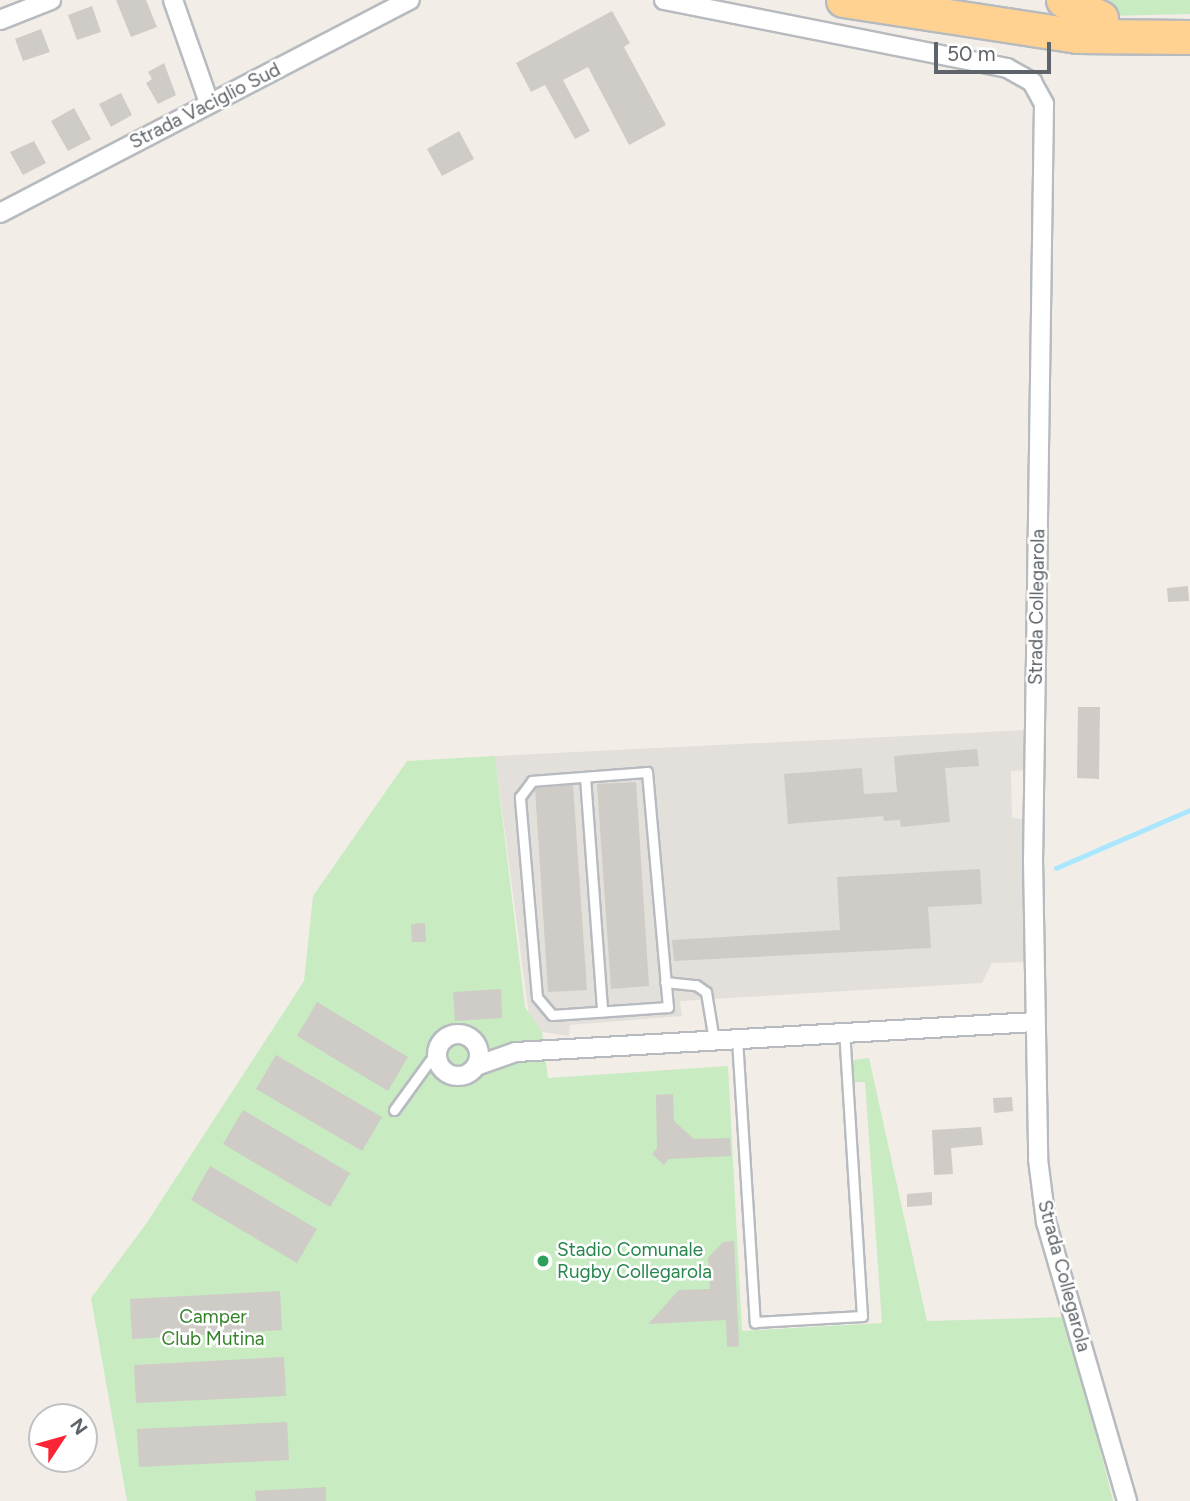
<!DOCTYPE html>
<style>
body{margin:0}
#map{position:relative;width:1190px;height:1501px;overflow:hidden;background:#f2eee7;font-family:Figtree,sans-serif}
div>[style]{position:absolute}
.industrial>*{inset:0;background:#e3e0db}
.green>*{inset:0;background:#c8ebc2}
.stream>*{height:4.5px;margin:-2.25px;padding:0 2.25px;transform-origin:2.25px;border-radius:2.25px;background:#aae7ff}
.building>*{inset:0;background:#cfcbc6}
.roads{filter:drop-shadow(2px 0 #b7bbbf) drop-shadow(-2px 0 #b7bbbf) drop-shadow(0 2px #b7bbbf) drop-shadow(0 -2px #b7bbbf)}
.lane>*{height:9px;margin:-4.5px;padding:0 4.5px;transform-origin:4.5px;border-radius:4.5px;background:#fff}
.street>*{height:18px;margin:-9px;padding:0 9px;transform-origin:9px;border-radius:9px;background:#fff}
.street>.ring{margin:-9px;padding:0;box-sizing:content-box;background:none;border:18px solid #fff;border-radius:50%}
.highway>*{height:33px;margin:-16.5px;padding:0 16.5px;transform-origin:16.5px;border-radius:16.5px;background:#ffd291}
.dots>*{width:19px;height:19px;translate:-50% -50%;box-sizing:border-box;border:4px solid #fff;border-radius:50%}
span{translate:-50% -50%;white-space:nowrap;text-align:center;line-height:1.15;-webkit-text-stroke:5px #fff;paint-order:stroke}
.street-label{font-size:19px;color:#5e6469}
.leisure-label{font-size:19px;color:#27864d}
.left{translate:0 -50%;text-align:left}
.park-label{font-size:19px;color:#35822b}
.north{position:absolute;left:28px;top:1403px;width:70px;height:70px;box-sizing:border-box;background:#fff;border:2px solid #bfc1c3;border-radius:50%;rotate:54deg;font-size:19px;font-weight:700;line-height:28px;text-align:center;color:#5e6469}
.north::after{content:'';display:block;margin:auto;width:24px;height:32px;background:#fb2434;clip-path:polygon(50% 0,100% 100%,50% 72%,0 100%)}
.scale{position:absolute;left:934px;top:42px;width:117px;height:32px;box-sizing:border-box;border:4px solid #5e6469;border-top:0;padding-left:9px;font-size:21px;line-height:24px;white-space:nowrap;color:#5e6469;-webkit-text-stroke:5px #fff;paint-order:stroke}
</style>
<div id="map">
<div class="industrial">
<i style="clip-path:polygon(1026px 730px,1027px 770px,1011px 771px,1012px 818px,1023px 819px,1027px 962px,992px 963px,982px 983px,680px 1001px,682px 1016px,570px 1025px,569px 1036px,542px 1032px,529px 1017px,495px 756px)"></i>
</div>
<div class="green">
<i style="clip-path:polygon(1070px 0,1190px 0,1190px 14px,1110px 16px)"></i>
<i style="clip-path:polygon(495px 756px,525px 1007px,542px 1032px,548px 1078px,728px 1066px,742px 1331px,882px 1323px,865px 1082px,853px 1082px,852px 1060px,869px 1058px,927px 1321px,1067px 1317px,1113px 1501px,127px 1501px,91px 1298px,146px 1224px,304px 981px,313px 896px,407px 761px)"></i>
</div>
<div class="stream">
<i style="left:1056px;top:868px;width:146px;rotate:-23.4deg"></i>
</div>
<div class="building">
<i style="clip-path:polygon(116px 0,146px 0,157px 27px,131px 37px)"></i>
<i style="clip-path:polygon(92px 6px,101px 32px,77px 40px,68px 15px)"></i>
<i style="clip-path:polygon(612px 11px,630px 43px,624px 47px,666px 125px,629px 145px,588px 67px,563px 80px,590px 131px,575px 139px,545px 85px,531px 92px,516px 63px)"></i>
<i style="clip-path:polygon(41px 29px,50px 52px,23px 61px,15px 39px)"></i>
<i style="clip-path:polygon(164px 63px,176px 95px,158px 104px,146px 83px,152px 79px,148px 72px)"></i>
<i style="clip-path:polygon(121px 93px,132px 115px,111px 127px,99px 104px)"></i>
<i style="clip-path:polygon(74px 108px,91px 139px,68px 151px,51px 121px)"></i>
<i style="clip-path:polygon(459px 131px,474px 159px,442px 176px,427px 149px)"></i>
<i style="clip-path:polygon(34px 141px,46px 163px,23px 175px,10px 152px)"></i>
<i style="clip-path:polygon(1188px 586px,1189px 601px,1168px 602px,1167px 588px)"></i>
<i style="clip-path:polygon(1078px 707px,1100px 707px,1099px 779px,1077px 778px)"></i>
<i style="clip-path:polygon(977px 749px,979px 766px,945px 768px,950px 822px,901px 827px,900px 820px,884px 821px,883px 816px,788px 824px,784px 774px,862px 768px,864px 794px,897px 792px,894px 756px)"></i>
<i style="clip-path:polygon(636px 782px,649px 986px,611px 989px,597px 784px)"></i>
<i style="clip-path:polygon(573px 785px,587px 990px,548px 992px,535px 788px)"></i>
<i style="clip-path:polygon(980px 869px,982px 904px,928px 907px,931px 948px,674px 961px,672px 940px,840px 930px,837px 877px)"></i>
<i style="clip-path:polygon(425px 923px,426px 942px,412px 942px,411px 924px)"></i>
<i style="clip-path:polygon(501px 989px,502px 1018px,455px 1021px,453px 992px)"></i>
<i style="clip-path:polygon(317px 1002px,408px 1057px,388px 1091px,297px 1036px)"></i>
<i style="clip-path:polygon(276px 1055px,382px 1117px,362px 1151px,256px 1089px)"></i>
<i style="clip-path:polygon(673px 1094px,674px 1121px,694px 1139px,730px 1138px,731px 1156px,669px 1159px,664px 1165px,652px 1154px,657px 1148px,656px 1095px)"></i>
<i style="clip-path:polygon(1012px 1097px,1013px 1111px,994px 1113px,993px 1098px)"></i>
<i style="clip-path:polygon(243px 1110px,350px 1173px,330px 1207px,223px 1144px)"></i>
<i style="clip-path:polygon(981px 1127px,983px 1145px,951px 1148px,953px 1174px,934px 1175px,932px 1130px)"></i>
<i style="clip-path:polygon(210px 1166px,317px 1229px,297px 1263px,191px 1200px)"></i>
<i style="clip-path:polygon(932px 1192px,932px 1205px,907px 1207px,907px 1194px)"></i>
<i style="clip-path:polygon(734px 1241px,739px 1346px,727px 1347px,726px 1320px,648px 1324px,679px 1290px,710px 1289px,708px 1258px,723px 1242px)"></i>
<i style="clip-path:polygon(280px 1291px,282px 1330px,132px 1339px,130px 1299px)"></i>
<i style="clip-path:polygon(284px 1357px,286px 1396px,136px 1403px,134px 1365px)"></i>
<i style="clip-path:polygon(287px 1422px,289px 1460px,139px 1467px,137px 1429px)"></i>
<i style="clip-path:polygon(326px 1487px,326px 1501px,256px 1501px,255px 1491px)"></i>
</div>
<div class="roads">
<div class="lane">
<i style="left:647px;top:772px;width:236px;rotate:84.9deg"></i>
<i style="left:668px;top:1007px;width:116px;rotate:176.1deg"></i>
<i style="left:552px;top:1015px;width:23px;rotate:-130deg"></i>
<i style="left:537px;top:997px;width:201px;rotate:-94.9deg"></i>
<i style="left:520px;top:797px;width:20px;rotate:-53deg"></i>
<i style="left:532px;top:781px;width:115px;rotate:-4.5deg"></i>
<i style="left:585px;top:777px;width:235px;rotate:85.8deg"></i>
<i style="left:665px;top:982px;width:31px;rotate:6deg"></i>
<i style="left:696px;top:985px;width:12px;rotate:35deg"></i>
<i style="left:706px;top:992px;width:50px;rotate:80.7deg"></i>
<i style="left:737px;top:1039px;width:284px;rotate:86.4deg"></i>
<i style="left:755px;top:1322px;width:107px;rotate:-3.2deg"></i>
<i style="left:862px;top:1316px;width:284px;rotate:-93.6deg"></i>
<i style="left:394px;top:1110px;width:77px;rotate:-54deg"></i>
</div>
<div class="street">
<i style="left:173px;top:0;width:109px;rotate:70.7deg"></i>
<i style="left:664px;top:0;width:350px;rotate:11.2deg"></i>
<i style="left:1007px;top:68px;width:29px;rotate:29deg"></i>
<i style="left:1032px;top:82px;width:25px;rotate:61deg"></i>
<i style="left:1044px;top:104px;width:755px;rotate:90.83deg"></i>
<i style="left:1033px;top:859px;width:300px;rotate:89deg"></i>
<i style="left:1038px;top:1159px;width:64px;rotate:82.8deg"></i>
<i style="left:1046px;top:1222px;width:291px;rotate:73.8deg"></i>
<i style="left:0;top:20px;width:55px;rotate:-21.4deg"></i>
<i style="left:0;top:213px;width:462px;rotate:-27.5deg"></i>
<i class="ring" style="left:437px;top:1034px;width:24px;height:24px"></i>
<i style="left:476px;top:1066px;width:42px;rotate:-19.3deg"></i>
<i style="left:516px;top:1052px;width:520px;rotate:-3.31deg"></i>
</div>
<div class="highway">
<i style="left:843px;top:0;width:237px;rotate:8.7deg"></i>
<i style="left:1077px;top:36px;width:113px;rotate:0.5deg"></i>
<i style="left:1063px;top:0;width:42px;rotate:25.3deg"></i>
</div>
</div>
<div class="dots">
<i style="left:543px;top:1261px;background:#2e9e5b"></i>
</div>
<div class="street-label">
<span style="left:205px;top:106px;rotate:-27deg">Strada Vaciglio Sud</span>
<span style="left:1037px;top:607px;rotate:-89deg">Strada Collegarola</span>
<span style="left:1064px;top:1276px;rotate:75deg">Strada Collegarola</span>
</div>
<div class="leisure-label">
<span class="left" style="left:557px;top:1261px">Stadio Comunale<br>Rugby Collegarola</span>
</div>
<div class="park-label">
<span style="left:213px;top:1328px">Camper<br>Club Mutina</span>
</div>
<div class="north">N</div>
<div class="scale">50 m</div>
</div>
